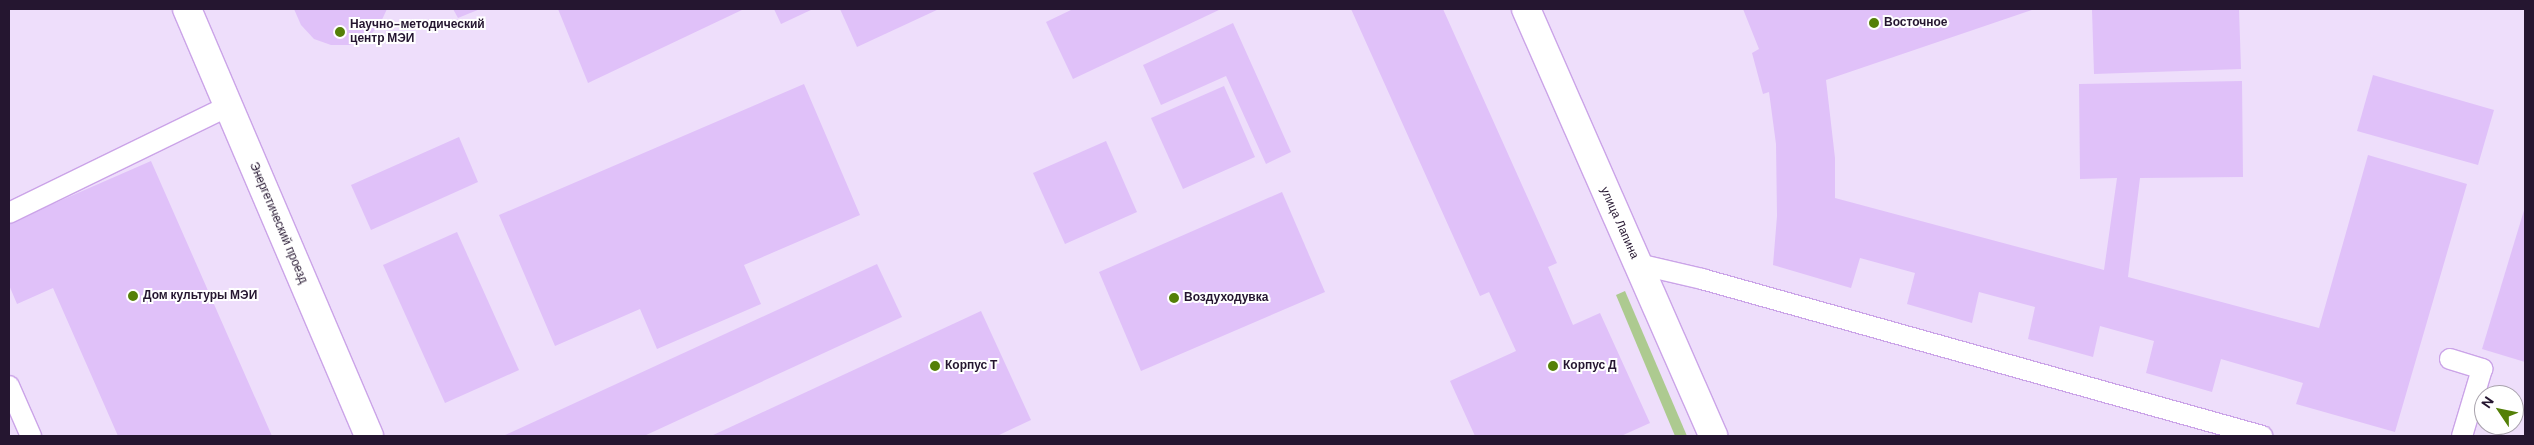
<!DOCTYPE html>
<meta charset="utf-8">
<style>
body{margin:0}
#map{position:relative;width:2534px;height:445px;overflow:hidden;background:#eedefb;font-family:"DM Sans",sans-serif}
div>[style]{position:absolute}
.green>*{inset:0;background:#adca90}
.building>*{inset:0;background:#e0c1f9}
.roads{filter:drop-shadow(1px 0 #cba4e8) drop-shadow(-1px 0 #cba4e8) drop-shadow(0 1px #cba4e8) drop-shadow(0 -1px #cba4e8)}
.service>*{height:20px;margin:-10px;padding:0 10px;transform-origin:10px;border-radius:10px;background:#fff}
.minor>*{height:28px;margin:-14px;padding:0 14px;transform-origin:14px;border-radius:14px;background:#fff}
.dots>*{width:14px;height:14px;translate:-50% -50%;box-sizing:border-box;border:2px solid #fff;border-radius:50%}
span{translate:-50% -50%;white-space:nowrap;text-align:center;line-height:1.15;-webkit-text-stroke:4px #fff;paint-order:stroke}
.poi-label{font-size:12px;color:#251630;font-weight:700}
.left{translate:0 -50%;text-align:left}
.street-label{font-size:12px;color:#251630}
.frame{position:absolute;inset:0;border:10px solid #251630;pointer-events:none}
.north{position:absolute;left:2474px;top:385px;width:50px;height:50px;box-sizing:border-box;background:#fff;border:1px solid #a8a2ac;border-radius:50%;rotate:304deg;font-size:14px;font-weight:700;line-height:20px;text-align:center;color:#251630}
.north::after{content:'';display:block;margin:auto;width:18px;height:22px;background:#548008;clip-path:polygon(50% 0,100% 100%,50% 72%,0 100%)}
</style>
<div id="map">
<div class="green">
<i style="clip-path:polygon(1625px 291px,1687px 436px,1675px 436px,1616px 295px)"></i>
</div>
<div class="building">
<i style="clip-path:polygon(294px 9px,387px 9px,379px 26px,366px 39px,349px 45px,331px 45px,314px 39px,301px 25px)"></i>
<i style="clip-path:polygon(453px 9px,480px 9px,458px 18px)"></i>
<i style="clip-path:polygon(558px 9px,744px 9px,588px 83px)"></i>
<i style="clip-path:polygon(774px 9px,813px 9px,781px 24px)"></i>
<i style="clip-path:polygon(840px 9px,939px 9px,857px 47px)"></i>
<i style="clip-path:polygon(1073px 9px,1221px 9px,1073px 79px,1046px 22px)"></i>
<i style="clip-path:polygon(1351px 9px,1443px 9px,1557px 263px,1548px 267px,1573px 325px,1600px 313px,1650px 423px,1621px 436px,1475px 436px,1450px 381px,1516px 351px,1489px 292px,1480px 296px)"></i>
<i style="clip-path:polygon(1743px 9px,2035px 9px,1826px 80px,1835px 158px,1835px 198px,2104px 270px,2117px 178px,2080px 179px,2079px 84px,2242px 81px,2243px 177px,2140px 178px,2128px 277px,2319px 328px,2368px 155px,2467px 184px,2395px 432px,2296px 404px,2303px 383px,2221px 359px,2212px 392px,2146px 373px,2154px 341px,2100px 326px,2093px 357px,2028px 339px,2035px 307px,1979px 292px,1972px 323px,1907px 304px,1915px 273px,1860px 258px,1851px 288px,1773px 265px,1777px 216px,1776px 144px,1769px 92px,1763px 94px,1752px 53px,1759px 49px)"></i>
<i style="clip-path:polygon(2092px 9px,2239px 9px,2241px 69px,2094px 74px)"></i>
<i style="clip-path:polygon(1233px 23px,1291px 152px,1266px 164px,1226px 76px,1161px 105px,1143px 65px)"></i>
<i style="clip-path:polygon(2373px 75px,2494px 110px,2478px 165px,2357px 131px)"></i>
<i style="clip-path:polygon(804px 84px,860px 215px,744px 265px,761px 304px,657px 349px,640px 309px,555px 346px,499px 215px)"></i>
<i style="clip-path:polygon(1224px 86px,1255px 157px,1183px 189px,1151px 118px)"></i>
<i style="clip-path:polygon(459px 137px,478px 182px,371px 230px,351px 185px)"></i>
<i style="clip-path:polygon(1106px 141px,1137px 212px,1065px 244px,1033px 173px)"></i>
<i style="clip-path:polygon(151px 161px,272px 436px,118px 436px,53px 288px,17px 304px,9px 285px,9px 223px)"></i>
<i style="clip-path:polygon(1282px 192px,1325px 292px,1141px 371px,1099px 272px)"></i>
<i style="clip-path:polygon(2525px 207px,2525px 362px,2482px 349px)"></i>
<i style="clip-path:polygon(457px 232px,519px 370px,445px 403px,383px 265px)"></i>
<i style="clip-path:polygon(877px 264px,902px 317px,644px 436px,503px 436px)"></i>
<i style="clip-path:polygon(981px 311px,1031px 420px,997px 436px,711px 436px)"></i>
</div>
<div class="roads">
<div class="service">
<i style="left:9px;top:213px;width:244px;rotate:-26deg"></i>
<i style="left:1638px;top:264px;width:66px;rotate:13.2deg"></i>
<i style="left:1702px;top:279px;width:582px;rotate:15.66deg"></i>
<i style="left:2450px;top:359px;width:34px;rotate:17deg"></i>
<i style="left:2482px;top:369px;width:70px;rotate:106.6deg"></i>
<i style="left:9px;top:386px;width:55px;rotate:66.3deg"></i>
</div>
<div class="minor">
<i style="left:187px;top:9px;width:464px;rotate:66.9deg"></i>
<i style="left:1526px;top:9px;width:466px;rotate:66.3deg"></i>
</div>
</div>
<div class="dots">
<i style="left:1874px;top:23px;background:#548008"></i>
<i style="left:340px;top:32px;background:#548008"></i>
<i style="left:133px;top:296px;background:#548008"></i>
<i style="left:1174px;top:298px;background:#548008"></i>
<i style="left:935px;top:366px;background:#548008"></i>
<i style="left:1553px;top:366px;background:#548008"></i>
</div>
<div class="poi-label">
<span class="left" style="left:1884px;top:23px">Восточное</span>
<span class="left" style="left:350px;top:32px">Научно-методический<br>центр МЭИ</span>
<span class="left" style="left:143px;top:296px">Дом культуры МЭИ</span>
<span class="left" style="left:1184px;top:298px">Воздуходувка</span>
<span class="left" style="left:945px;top:366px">Корпус Т</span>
<span class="left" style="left:1563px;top:366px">Корпус Д</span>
</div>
<div class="street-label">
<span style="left:278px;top:223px;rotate:67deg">Энергетический проезд</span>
<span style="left:1619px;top:223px;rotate:66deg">улица Лапина</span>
</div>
<div class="frame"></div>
<div class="north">N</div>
</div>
